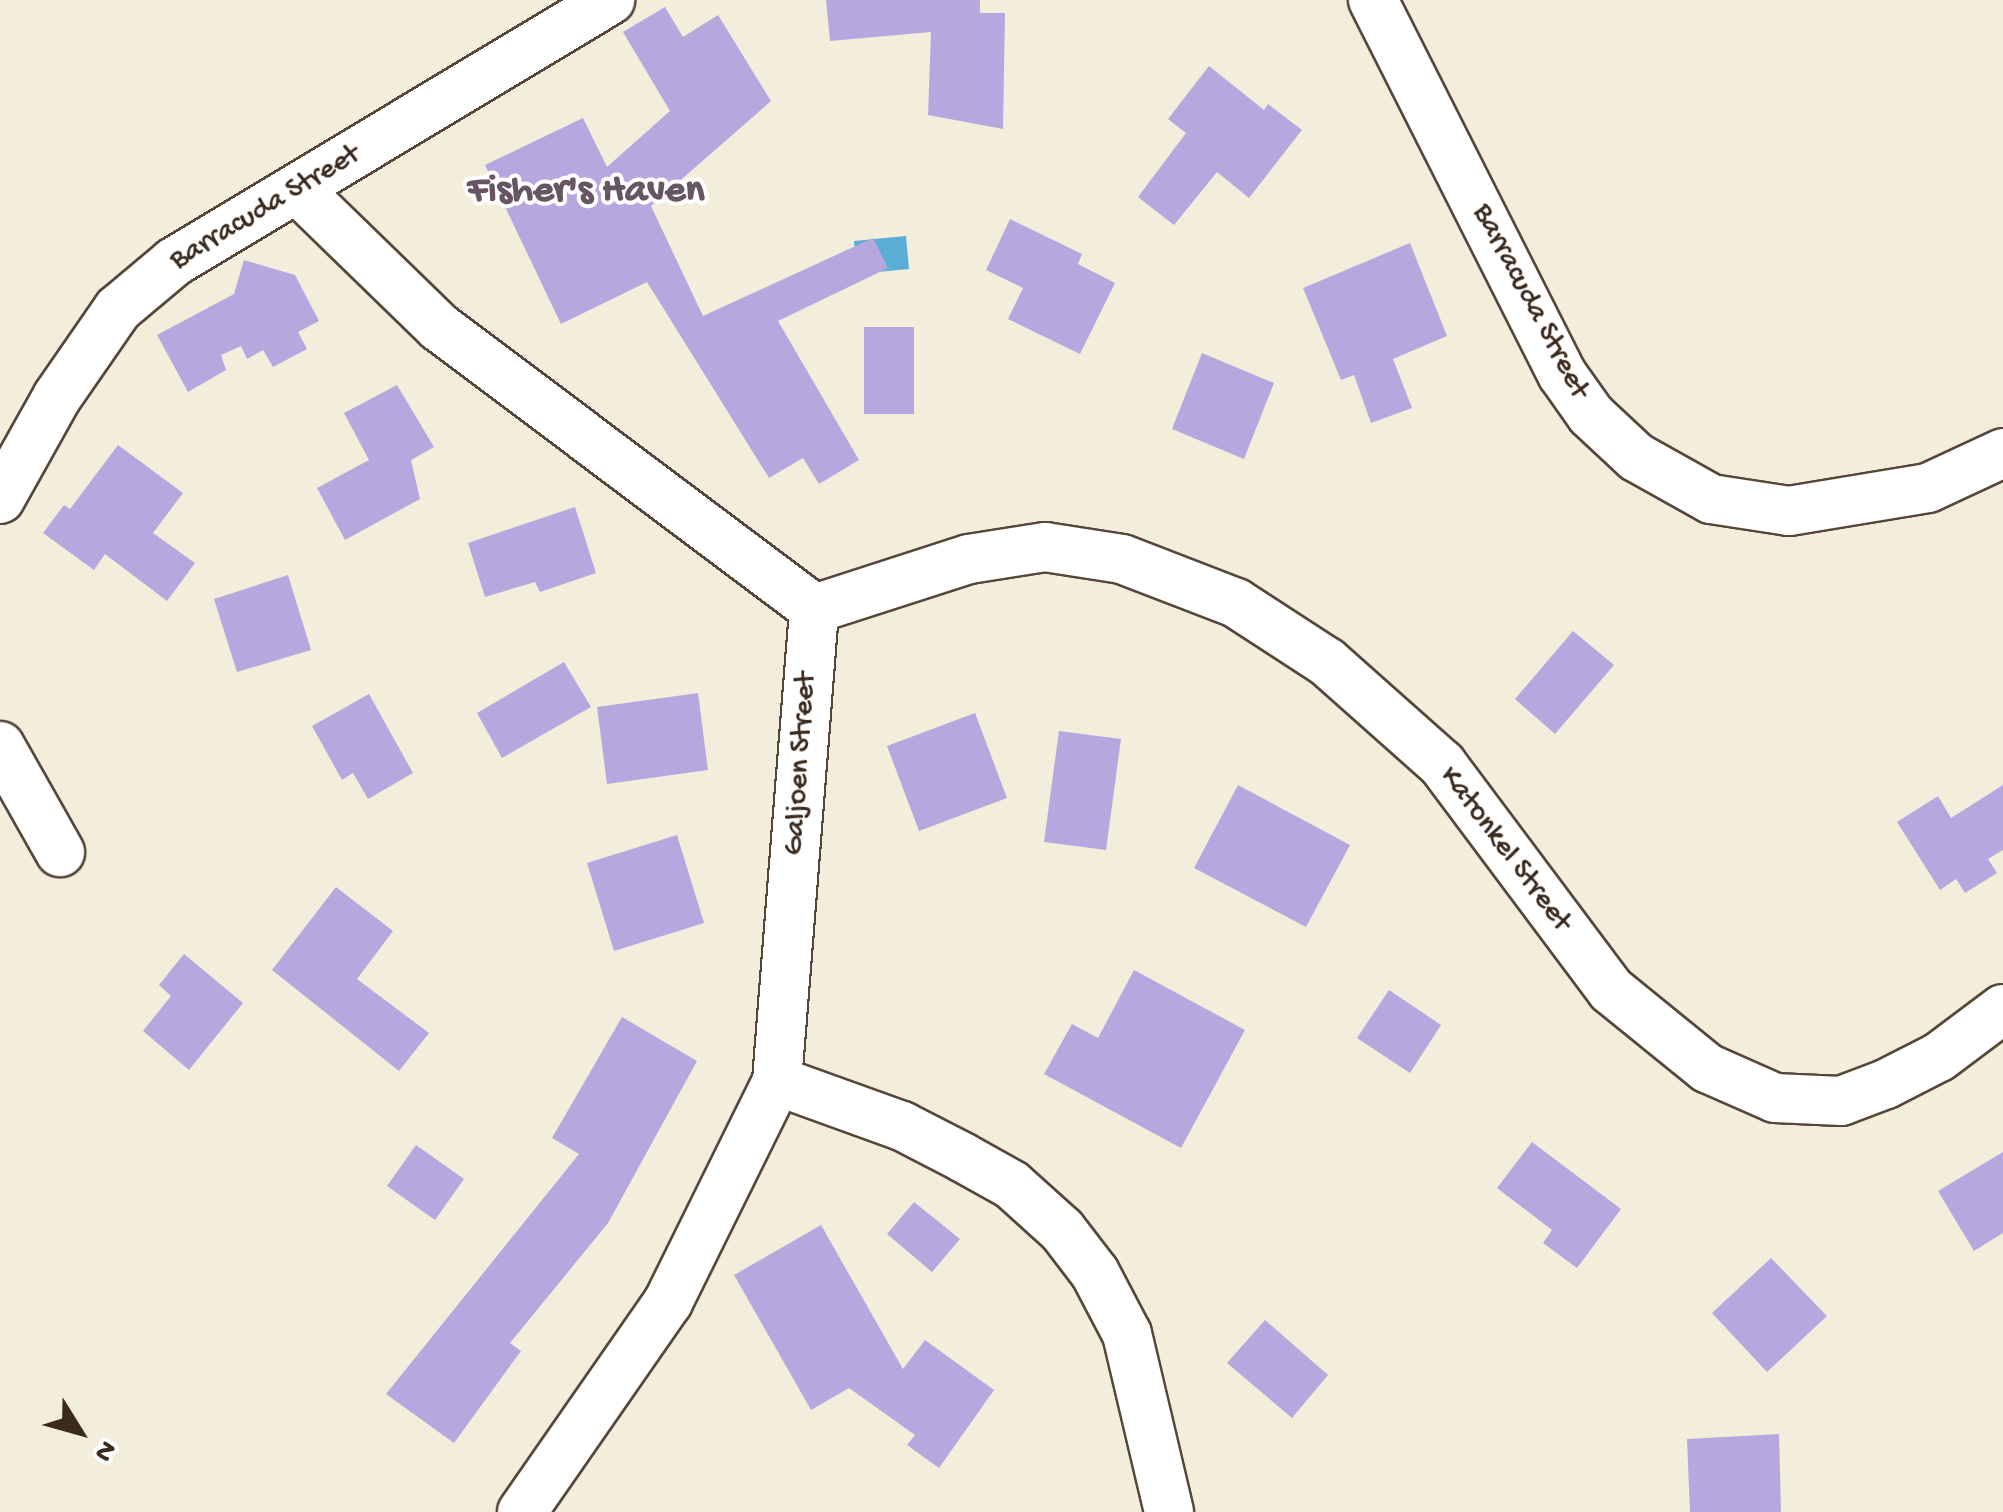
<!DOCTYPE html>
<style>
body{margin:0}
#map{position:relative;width:2003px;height:1512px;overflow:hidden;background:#f2eedb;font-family:"Gochi Hand",sans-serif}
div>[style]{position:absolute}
.water>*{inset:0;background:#5aadd5}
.building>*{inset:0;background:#b6a8de}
.roads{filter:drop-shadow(2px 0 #56473a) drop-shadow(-2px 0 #56473a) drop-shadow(0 2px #56473a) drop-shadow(0 -2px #56473a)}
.minor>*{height:48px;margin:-24px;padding:0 24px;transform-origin:24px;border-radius:24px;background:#fff}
span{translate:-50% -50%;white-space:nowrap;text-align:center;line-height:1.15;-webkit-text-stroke:8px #fff;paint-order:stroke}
.street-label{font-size:30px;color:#3b2a1e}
.district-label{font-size:40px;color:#665661;font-weight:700}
.north{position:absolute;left:30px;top:1382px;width:100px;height:100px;-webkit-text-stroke:8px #fff;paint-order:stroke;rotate:127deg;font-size:28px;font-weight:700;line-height:40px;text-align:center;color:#3b2a1e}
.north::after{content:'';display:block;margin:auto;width:35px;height:45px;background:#3b2a1e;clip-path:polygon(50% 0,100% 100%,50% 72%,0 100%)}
</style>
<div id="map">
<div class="water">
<i style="clip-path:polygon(906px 236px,909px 269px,857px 274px,854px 241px)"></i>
</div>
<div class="building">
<i style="clip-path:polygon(826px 0,980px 0,980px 13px,1005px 13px,1003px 129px,928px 115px,931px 32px,830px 41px)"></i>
<i style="clip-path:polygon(665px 7px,683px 37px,718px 15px,771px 101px,651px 206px,703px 316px,873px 238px,888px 268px,778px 321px,859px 460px,819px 484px,803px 458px,769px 478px,647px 282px,561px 324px,485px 165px,583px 118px,607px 167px,670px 111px,623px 32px)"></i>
<i style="clip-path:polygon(1209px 66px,1264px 110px,1268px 104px,1302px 130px,1249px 198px,1217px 172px,1174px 225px,1138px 197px,1186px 133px,1168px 119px)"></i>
<i style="clip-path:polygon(1010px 219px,1082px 254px,1078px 264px,1115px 283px,1080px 354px,1008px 319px,1023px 288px,986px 270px)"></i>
<i style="clip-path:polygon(1410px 243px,1447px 336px,1393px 359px,1412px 408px,1371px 423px,1354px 375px,1341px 380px,1303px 288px)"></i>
<i style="clip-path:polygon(244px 260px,295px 275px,319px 321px,298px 332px,307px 349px,273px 367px,263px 350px,247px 359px,241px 346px,221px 355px,226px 370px,188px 392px,157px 335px,234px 294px)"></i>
<i style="clip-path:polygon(864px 327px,914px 327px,914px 414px,864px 414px)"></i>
<i style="clip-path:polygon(1202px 353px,1274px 383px,1244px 459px,1172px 429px)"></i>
<i style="clip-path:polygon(397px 385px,434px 447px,411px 460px,420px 499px,345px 540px,317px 488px,369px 460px,344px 413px)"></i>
<i style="clip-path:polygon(118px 445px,183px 493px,153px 533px,195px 563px,167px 601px,105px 554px,94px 570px,43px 533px,64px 505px,70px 509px)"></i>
<i style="clip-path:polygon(575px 507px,596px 573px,540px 592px,535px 582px,485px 597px,468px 543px)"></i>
<i style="clip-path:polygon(288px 575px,311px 650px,237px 672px,214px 599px)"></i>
<i style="clip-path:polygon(1573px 631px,1614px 665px,1555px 734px,1515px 699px)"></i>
<i style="clip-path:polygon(564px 662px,591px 707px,502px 758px,477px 713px)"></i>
<i style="clip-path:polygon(698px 693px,708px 770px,607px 784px,597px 707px)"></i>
<i style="clip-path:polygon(369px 694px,413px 773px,368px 799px,353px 773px,342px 780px,312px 726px)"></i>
<i style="clip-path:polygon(975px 713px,1007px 798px,919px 831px,887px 746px)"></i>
<i style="clip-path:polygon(1059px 731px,1121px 739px,1106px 850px,1044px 842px)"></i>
<i style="clip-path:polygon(1238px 785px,1350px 845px,1306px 927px,1194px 868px)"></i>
<i style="clip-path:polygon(2003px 785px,2003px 850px,1988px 859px,1997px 873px,1965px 893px,1956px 879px,1940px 890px,1897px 822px,1938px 796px,1951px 818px)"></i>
<i style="clip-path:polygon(677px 835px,704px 923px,614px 951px,587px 863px)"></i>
<i style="clip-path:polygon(336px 887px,393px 931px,357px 979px,429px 1033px,399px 1071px,272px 970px)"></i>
<i style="clip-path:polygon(184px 954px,243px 1003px,189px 1070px,143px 1031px,171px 996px,159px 985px)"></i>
<i style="clip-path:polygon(1134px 970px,1245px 1030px,1181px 1148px,1044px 1074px,1072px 1024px,1098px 1038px)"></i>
<i style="clip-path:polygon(1389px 990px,1441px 1025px,1410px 1073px,1357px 1038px)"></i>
<i style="clip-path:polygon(622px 1017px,697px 1061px,608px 1223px,510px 1343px,521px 1351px,454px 1443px,386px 1394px,579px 1154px,552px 1138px)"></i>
<i style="clip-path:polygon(1532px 1142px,1621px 1209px,1577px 1268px,1543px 1243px,1552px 1230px,1497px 1188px)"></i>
<i style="clip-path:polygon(416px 1145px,464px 1179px,435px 1220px,387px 1186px)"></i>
<i style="clip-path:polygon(2003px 1152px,2003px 1233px,1974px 1251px,1938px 1191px)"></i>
<i style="clip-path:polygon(914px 1202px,960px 1239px,932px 1272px,887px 1234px)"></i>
<i style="clip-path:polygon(821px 1225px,903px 1369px,925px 1340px,994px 1390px,939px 1468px,907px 1445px,915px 1435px,849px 1388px,811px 1410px,734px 1275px)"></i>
<i style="clip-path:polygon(1771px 1258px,1827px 1316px,1767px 1372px,1712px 1313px)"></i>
<i style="clip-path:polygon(1265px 1320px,1328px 1375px,1292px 1418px,1227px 1363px)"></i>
<i style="clip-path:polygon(1779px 1434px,1781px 1512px,1690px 1512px,1687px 1439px)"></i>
</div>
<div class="roads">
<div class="minor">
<i style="left:1373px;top:0;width:419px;rotate:63.2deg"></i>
<i style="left:1562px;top:374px;width:50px;rotate:54.7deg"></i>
<i style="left:1591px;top:415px;width:62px;rotate:43deg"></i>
<i style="left:1636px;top:457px;width:86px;rotate:29.2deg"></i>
<i style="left:1711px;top:499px;width:79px;rotate:8.7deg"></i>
<i style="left:1789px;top:511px;width:141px;rotate:-9.4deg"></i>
<i style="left:1928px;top:488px;width:83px;rotate:-25deg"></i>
<i style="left:298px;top:190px;width:197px;rotate:44.2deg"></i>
<i style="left:439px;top:327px;width:469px;rotate:36.9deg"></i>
<i style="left:0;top:499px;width:117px;rotate:-60.8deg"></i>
<i style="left:57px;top:397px;width:107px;rotate:-55.3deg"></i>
<i style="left:118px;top:309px;width:73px;rotate:-40deg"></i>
<i style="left:174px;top:262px;width:509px;rotate:-31deg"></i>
<i style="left:814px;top:609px;width:163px;rotate:-17.9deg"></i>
<i style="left:969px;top:559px;width:77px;rotate:-9deg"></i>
<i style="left:1045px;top:547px;width:78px;rotate:8.9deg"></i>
<i style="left:1122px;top:559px;width:122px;rotate:21.1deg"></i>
<i style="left:1236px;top:603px;width:108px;rotate:33deg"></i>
<i style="left:1327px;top:662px;width:154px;rotate:41.6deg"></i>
<i style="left:1442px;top:764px;width:282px;rotate:53.2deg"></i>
<i style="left:1611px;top:990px;width:124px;rotate:39.1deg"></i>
<i style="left:1707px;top:1068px;width:74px;rotate:23.8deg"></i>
<i style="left:1775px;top:1098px;width:66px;rotate:2.6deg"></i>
<i style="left:1841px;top:1101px;width:48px;rotate:-20.7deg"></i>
<i style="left:1886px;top:1084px;width:59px;rotate:-27deg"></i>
<i style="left:1939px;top:1057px;width:80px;rotate:-36.9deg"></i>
<i style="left:0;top:746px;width:122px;rotate:60.5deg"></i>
<i style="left:777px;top:1081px;width:133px;rotate:19.8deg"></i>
<i style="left:902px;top:1126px;width:68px;rotate:27.3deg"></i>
<i style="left:962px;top:1157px;width:57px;rotate:29.2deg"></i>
<i style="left:1012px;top:1185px;width:67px;rotate:42deg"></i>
<i style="left:1062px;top:1230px;width:54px;rotate:52.5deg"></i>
<i style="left:1095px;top:1273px;width:69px;rotate:62.3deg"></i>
<i style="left:1127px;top:1334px;width:183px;rotate:76.7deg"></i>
<i style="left:522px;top:1512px;width:256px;rotate:-55.2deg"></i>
<i style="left:668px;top:1302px;width:246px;rotate:-63.7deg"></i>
<i style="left:777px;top:1081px;width:473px;rotate:-85.5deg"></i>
</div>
</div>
<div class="street-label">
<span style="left:266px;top:209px;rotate:-31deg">Barracuda Street</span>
<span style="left:1529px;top:302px;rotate:62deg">Barracuda Street</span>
<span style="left:802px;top:764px;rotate:-86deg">Galjoen Street</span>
<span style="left:1504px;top:850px;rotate:53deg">Katonkel Street</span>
</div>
<div class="district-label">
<span style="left:586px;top:192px">Fisher's Haven</span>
</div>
<div class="north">N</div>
</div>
